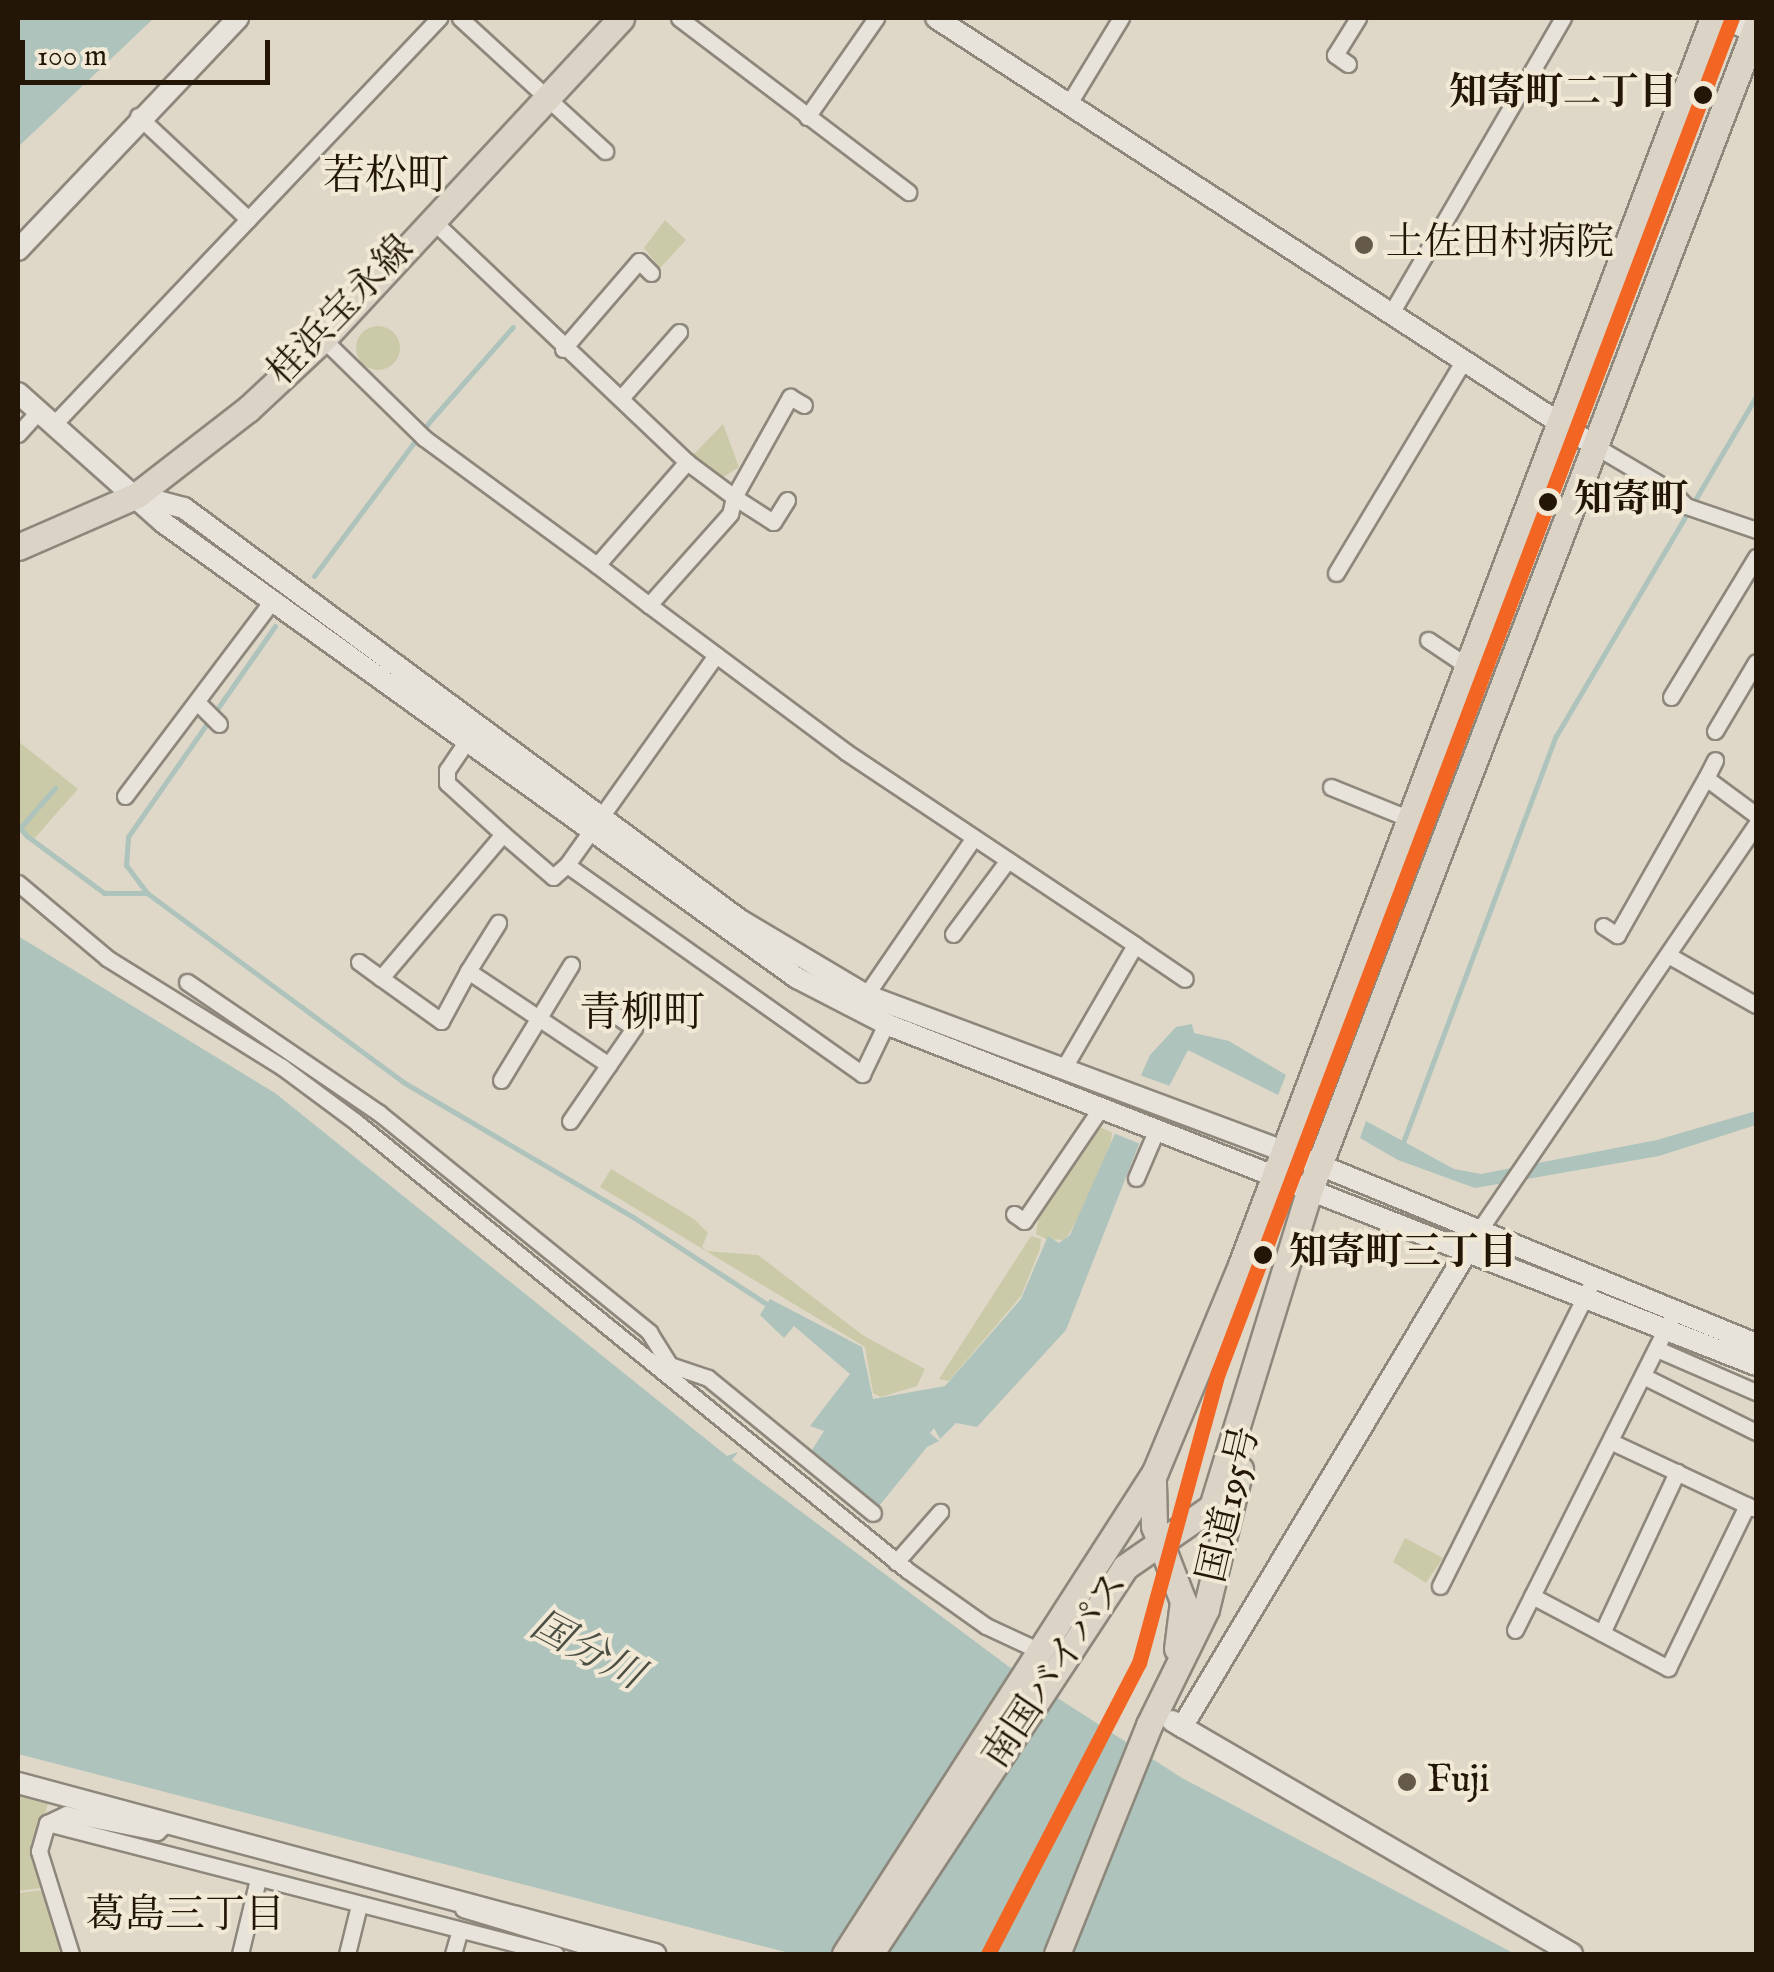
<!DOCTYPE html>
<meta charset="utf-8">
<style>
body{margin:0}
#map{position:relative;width:1774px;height:1972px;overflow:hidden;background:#dfd8c8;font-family:"IM FELL English","Noto Serif JP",serif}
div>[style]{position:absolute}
.green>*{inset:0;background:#cbcaa8}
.round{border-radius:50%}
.water>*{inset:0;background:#adc3bb}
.pier>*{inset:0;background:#dfd8c8}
.stream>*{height:5px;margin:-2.5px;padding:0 2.5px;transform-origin:2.5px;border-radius:2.5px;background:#adc3bb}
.roads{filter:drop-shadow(2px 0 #8d877c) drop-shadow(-2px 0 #8d877c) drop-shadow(0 2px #8d877c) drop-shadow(0 -2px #8d877c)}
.minor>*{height:15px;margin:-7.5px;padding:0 7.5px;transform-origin:7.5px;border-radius:7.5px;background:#e7e3db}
.tertiary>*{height:20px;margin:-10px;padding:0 10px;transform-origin:10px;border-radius:10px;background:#e7e3db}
.primary>*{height:25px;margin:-12.5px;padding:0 12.5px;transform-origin:12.5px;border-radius:12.5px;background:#dad3c6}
.trunk>*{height:25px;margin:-12.5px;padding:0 12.5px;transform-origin:12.5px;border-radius:12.5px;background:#dad3c6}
.tram-1>*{height:15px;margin:-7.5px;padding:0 7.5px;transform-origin:7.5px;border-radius:7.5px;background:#f26522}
.dots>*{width:28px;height:28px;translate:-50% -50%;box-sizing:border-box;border:5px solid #f1e8d5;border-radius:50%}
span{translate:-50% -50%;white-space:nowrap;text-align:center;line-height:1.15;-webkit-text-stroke:8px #f1e8d5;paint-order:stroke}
.stop-label{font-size:38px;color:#231606;font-weight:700}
.right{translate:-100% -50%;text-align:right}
.left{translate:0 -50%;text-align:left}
.poi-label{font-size:38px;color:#231606}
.street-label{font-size:38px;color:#231606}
.water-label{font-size:40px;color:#4c4f44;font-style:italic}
.neighbourhood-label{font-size:40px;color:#231606}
.quarter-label{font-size:42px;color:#231606}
.frame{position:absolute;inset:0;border:20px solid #231606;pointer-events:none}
.scale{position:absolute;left:20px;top:40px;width:250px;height:45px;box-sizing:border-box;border:5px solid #231606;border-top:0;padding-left:12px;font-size:30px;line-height:35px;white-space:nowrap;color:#231606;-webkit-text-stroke:8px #f1e8d5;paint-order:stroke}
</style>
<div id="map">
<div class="green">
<i style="clip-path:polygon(665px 220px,686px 240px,660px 268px,644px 248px)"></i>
<i class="round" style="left:356px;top:326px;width:44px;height:44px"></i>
<i style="clip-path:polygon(723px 424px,739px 467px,719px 480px,693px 455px)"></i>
<i style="clip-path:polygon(18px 741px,78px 789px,34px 839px,18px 826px)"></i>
<i style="clip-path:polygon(1099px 1127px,1112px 1132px,1111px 1142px,1081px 1214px,1065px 1240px,1046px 1239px,1036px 1234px,1040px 1208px)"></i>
<i style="clip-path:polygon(611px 1169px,694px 1219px,708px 1233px,702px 1247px,707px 1251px,758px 1255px,864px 1336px,925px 1369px,917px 1386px,881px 1397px,873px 1393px,865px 1347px,600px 1187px)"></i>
<i style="clip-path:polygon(1031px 1236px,1041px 1239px,1040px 1249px,1021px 1296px,949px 1381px,939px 1379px)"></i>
<i style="clip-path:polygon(1405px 1538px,1443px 1558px,1426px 1583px,1393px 1562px)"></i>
<i style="clip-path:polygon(18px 1792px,48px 1804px,32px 1854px,42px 1888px,18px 1891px)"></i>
<i style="clip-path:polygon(43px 1890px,63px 1954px,18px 1954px,18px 1893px)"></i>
</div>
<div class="water">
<i style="clip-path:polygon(18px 18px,154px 18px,18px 147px)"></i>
<i style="clip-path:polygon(18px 936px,275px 1093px,727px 1456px,738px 1452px,732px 1460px,1008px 1666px,1182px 1778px,1515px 1954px,793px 1954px,18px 1754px)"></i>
<i style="clip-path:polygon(1192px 1024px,1194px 1033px,1229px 1041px,1286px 1075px,1278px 1095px,1188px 1050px,1139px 1144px,1066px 1330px,977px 1427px,956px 1423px,940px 1439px,934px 1428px,930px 1433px,939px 1441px,927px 1447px,879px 1506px,812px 1450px,824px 1431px,810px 1426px,850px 1374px,794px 1326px,784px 1338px,760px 1315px,770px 1299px,862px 1347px,873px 1399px,945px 1386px,1021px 1299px,1048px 1236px,1059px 1243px,1070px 1235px,1150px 1055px,1176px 1027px)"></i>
<i style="clip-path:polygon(1756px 1111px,1756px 1125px,1659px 1156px,1475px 1188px,1398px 1160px,1360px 1138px,1366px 1121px,1454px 1169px,1481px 1174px,1657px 1140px)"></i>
</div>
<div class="pier">
<i style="clip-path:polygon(1134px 1073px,1170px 1086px,1143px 1145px,1108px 1131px)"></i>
</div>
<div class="stream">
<i style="left:314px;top:576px;width:194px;rotate:-53.2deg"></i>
<i style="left:430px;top:421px;width:125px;rotate:-48.6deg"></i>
<i style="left:275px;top:626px;width:257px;rotate:124.9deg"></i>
<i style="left:128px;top:837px;width:28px;rotate:94deg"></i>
<i style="left:126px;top:865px;width:35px;rotate:53deg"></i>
<i style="left:147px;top:893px;width:318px;rotate:36.4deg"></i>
<i style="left:403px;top:1082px;width:267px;rotate:30.4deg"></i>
<i style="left:633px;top:1217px;width:165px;rotate:33.1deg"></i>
<i style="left:55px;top:788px;width:53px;rotate:131.2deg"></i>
<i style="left:20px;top:828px;width:11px;rotate:49deg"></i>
<i style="left:27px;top:836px;width:96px;rotate:36.5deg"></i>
<i style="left:104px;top:893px;width:43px"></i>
<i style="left:1402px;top:1145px;width:437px;rotate:-69.4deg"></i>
<i style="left:1556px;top:736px;width:394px;rotate:-59.5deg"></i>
</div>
<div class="roads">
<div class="minor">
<i style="left:460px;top:18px;width:197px;rotate:42.5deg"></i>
<i style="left:679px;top:18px;width:288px;rotate:37.2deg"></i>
<i style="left:1348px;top:64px;width:16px;rotate:-145deg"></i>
<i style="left:1335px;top:55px;width:44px;rotate:-58.1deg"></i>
<i style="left:1068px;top:105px;width:102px;rotate:-58.7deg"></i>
<i style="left:138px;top:116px;width:151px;rotate:43.1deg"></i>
<i style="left:807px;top:117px;width:121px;rotate:-55.1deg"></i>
<i style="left:431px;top:219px;width:353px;rotate:43.5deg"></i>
<i style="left:687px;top:462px;width:59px;rotate:36.7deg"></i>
<i style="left:734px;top:497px;width:17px;rotate:103deg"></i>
<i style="left:730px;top:514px;width:122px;rotate:131.7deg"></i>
<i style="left:649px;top:605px;width:246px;rotate:36.7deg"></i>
<i style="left:846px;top:752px;width:348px;rotate:33.7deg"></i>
<i style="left:1135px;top:945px;width:143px;rotate:120.1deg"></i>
<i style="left:1390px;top:315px;width:344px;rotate:-59.8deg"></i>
<i style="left:323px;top:339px;width:141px;rotate:44.4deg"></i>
<i style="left:424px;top:438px;width:215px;rotate:36.3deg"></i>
<i style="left:563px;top:349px;width:116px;rotate:-49.2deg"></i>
<i style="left:639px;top:261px;width:17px;rotate:45deg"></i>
<i style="left:621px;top:398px;width:88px;rotate:-48.7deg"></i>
<i style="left:54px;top:424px;width:560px;rotate:-46.52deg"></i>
<i style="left:18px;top:434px;width:31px;rotate:-48deg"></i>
<i style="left:1595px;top:446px;width:88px;rotate:30.6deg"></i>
<i style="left:1671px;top:491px;width:21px;rotate:45deg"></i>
<i style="left:1686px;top:506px;width:74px;rotate:18.9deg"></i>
<i style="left:787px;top:500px;width:26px;rotate:122deg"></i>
<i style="left:773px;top:522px;width:46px;rotate:-147.3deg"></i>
<i style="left:734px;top:497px;width:115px;rotate:-60.8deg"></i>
<i style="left:790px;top:397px;width:16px;rotate:30deg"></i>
<i style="left:1336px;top:573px;width:246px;rotate:-59deg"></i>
<i style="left:649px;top:605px;width:66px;rotate:-142.4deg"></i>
<i style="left:597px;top:565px;width:137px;rotate:-48.9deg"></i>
<i style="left:1428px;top:640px;width:47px;rotate:33.7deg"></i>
<i style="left:716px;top:655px;width:257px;rotate:125.4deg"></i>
<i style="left:567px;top:865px;width:362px;rotate:35.3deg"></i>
<i style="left:862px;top:1074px;width:55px;rotate:-64.4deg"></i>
<i style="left:1671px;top:697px;width:164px;rotate:-58.7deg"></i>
<i style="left:197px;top:702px;width:31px;rotate:45deg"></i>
<i style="left:1715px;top:731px;width:80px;rotate:-59.3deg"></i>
<i style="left:468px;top:739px;width:37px;rotate:124deg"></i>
<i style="left:447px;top:770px;width:13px;rotate:90deg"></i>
<i style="left:447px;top:783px;width:76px;rotate:42.3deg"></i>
<i style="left:503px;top:834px;width:189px;rotate:130.3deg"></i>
<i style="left:381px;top:978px;width:74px;rotate:35.6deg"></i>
<i style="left:441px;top:1021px;width:57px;rotate:-61.6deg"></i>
<i style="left:468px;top:971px;width:169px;rotate:33.7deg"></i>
<i style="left:1706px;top:778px;width:20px;rotate:-63deg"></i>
<i style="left:1331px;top:787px;width:85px;rotate:22.1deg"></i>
<i style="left:125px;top:796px;width:244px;rotate:-53deg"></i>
<i style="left:503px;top:834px;width:66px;rotate:40.7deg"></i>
<i style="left:553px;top:877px;width:18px;rotate:-41deg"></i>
<i style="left:18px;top:883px;width:116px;rotate:40.1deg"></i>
<i style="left:107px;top:958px;width:206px;rotate:31.9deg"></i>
<i style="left:282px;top:1067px;width:92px;rotate:36.6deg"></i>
<i style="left:356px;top:1122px;width:710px;rotate:39.11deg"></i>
<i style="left:907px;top:1570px;width:97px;rotate:35.3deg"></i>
<i style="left:986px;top:1626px;width:62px;rotate:24.9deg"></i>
<i style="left:1603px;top:926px;width:17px;rotate:33deg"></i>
<i style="left:1617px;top:935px;width:180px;rotate:-60.5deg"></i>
<i style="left:1706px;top:778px;width:62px;rotate:36.5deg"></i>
<i style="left:953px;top:934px;width:92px;rotate:-53.4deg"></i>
<i style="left:1135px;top:945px;width:60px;rotate:34.2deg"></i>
<i style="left:1668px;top:955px;width:101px;rotate:29.6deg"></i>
<i style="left:359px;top:962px;width:27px;rotate:36deg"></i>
<i style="left:468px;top:971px;width:57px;rotate:-58deg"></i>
<i style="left:187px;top:982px;width:232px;rotate:34.3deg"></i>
<i style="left:379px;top:1113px;width:348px;rotate:39deg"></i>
<i style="left:649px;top:1332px;width:39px;rotate:58deg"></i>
<i style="left:866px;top:995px;width:191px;rotate:-55.6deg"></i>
<i style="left:501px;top:1080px;width:135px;rotate:-58.7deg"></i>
<i style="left:570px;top:1121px;width:113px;rotate:-55.5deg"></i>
<i style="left:634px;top:1028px;width:21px;rotate:-145deg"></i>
<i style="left:1136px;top:1178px;width:51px;rotate:-66.9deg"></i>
<i style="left:1014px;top:1214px;width:12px;rotate:35deg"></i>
<i style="left:1024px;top:1221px;width:135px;rotate:-55.8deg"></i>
<i style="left:1478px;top:1232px;width:494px;rotate:-55.7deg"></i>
<i style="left:1657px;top:1349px;width:108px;rotate:23.5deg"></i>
<i style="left:665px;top:1370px;width:7px;rotate:-45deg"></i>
<i style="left:670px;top:1365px;width:40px;rotate:18.9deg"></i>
<i style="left:708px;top:1378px;width:213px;rotate:39.3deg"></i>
<i style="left:1645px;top:1377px;width:124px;rotate:26.4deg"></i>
<i style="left:1612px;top:1442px;width:156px;rotate:25.1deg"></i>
<i style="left:896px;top:1562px;width:67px;rotate:-48.7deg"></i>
<i style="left:1440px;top:1586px;width:342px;rotate:-63.4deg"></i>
<i style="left:1532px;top:1596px;width:154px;rotate:27.9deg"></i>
<i style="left:1668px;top:1668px;width:181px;rotate:-64.1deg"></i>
<i style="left:1515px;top:1630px;width:347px;rotate:-63.4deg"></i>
<i style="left:1602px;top:1633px;width:178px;rotate:-65deg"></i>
<i style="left:47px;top:1823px;width:525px;rotate:14.46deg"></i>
<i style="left:463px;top:1909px;width:156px;rotate:16.8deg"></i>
<i style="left:71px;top:1954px;width:108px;rotate:-107.3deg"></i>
<i style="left:39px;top:1851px;width:29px;rotate:-74deg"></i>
<i style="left:47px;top:1823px;width:21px;rotate:-25deg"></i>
<i style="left:66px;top:1814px;width:93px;rotate:11.2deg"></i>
<i style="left:157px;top:1832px;width:13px;rotate:-42deg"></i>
<i style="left:240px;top:1954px;width:77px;rotate:-76.5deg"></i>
<i style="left:347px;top:1954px;width:50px;rotate:-76.2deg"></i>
<i style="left:453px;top:1954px;width:25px;rotate:-74deg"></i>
</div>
<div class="tertiary">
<i style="left:936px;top:18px;width:786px;rotate:33deg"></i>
<i style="left:1720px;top:18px;width:39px;rotate:21deg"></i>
<i style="left:18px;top:250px;width:320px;rotate:-46.5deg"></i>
<i style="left:18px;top:393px;width:195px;rotate:41.7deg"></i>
<i style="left:164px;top:523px;width:780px;rotate:35.71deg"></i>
<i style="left:797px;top:978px;width:100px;rotate:27.3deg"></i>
<i style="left:886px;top:1024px;width:934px;rotate:21.4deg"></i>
<i style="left:139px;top:496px;width:47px;rotate:14.9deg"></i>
<i style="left:184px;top:508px;width:692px;rotate:36.54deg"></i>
<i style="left:740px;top:920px;width:147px;rotate:30.8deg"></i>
<i style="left:866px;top:995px;width:463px;rotate:20.5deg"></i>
<i style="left:1300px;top:1157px;width:493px;rotate:22.3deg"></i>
<i style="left:1172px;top:1721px;width:463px;rotate:30.2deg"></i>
<i style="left:1182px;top:1727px;width:570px;rotate:-59.07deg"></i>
<i style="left:18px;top:1783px;width:660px;rotate:15.03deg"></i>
</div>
<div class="primary">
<i style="left:18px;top:547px;width:130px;rotate:-23.6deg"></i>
<i style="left:137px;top:495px;width:140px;rotate:-37.8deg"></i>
<i style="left:248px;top:409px;width:103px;rotate:-43deg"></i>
<i style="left:323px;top:339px;width:438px;rotate:-47.1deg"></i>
</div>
<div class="trunk">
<i style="left:1153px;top:1482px;width:44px;rotate:88.7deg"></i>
<i style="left:1154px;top:1526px;width:80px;rotate:68.9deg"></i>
<i style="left:1183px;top:1601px;width:48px;rotate:97.1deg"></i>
<i style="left:845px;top:1954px;width:573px;rotate:-57.25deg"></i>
<i style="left:1155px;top:1472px;width:224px;rotate:-67.4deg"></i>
<i style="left:1241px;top:1265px;width:1333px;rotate:-69.27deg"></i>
<i style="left:870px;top:1954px;width:463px;rotate:-56.6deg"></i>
<i style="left:1125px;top:1567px;width:106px;rotate:-34.6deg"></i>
<i style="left:1212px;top:1507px;width:333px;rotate:-72.9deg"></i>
<i style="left:1310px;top:1189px;width:1246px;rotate:-69.02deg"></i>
<i style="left:1057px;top:1954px;width:247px;rotate:-68.1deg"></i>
<i style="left:1149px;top:1725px;width:129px;rotate:-63.8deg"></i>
<i style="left:1206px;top:1609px;width:144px;rotate:-76.3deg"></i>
</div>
</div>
<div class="tram-1">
<i style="left:988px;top:1954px;width:328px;rotate:-62.6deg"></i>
<i style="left:1139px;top:1663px;width:301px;rotate:-74.8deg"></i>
<i style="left:1218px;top:1373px;width:1449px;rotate:-69.23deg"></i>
</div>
<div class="dots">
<i style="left:1703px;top:95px;background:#231606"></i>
<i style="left:1364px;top:245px;background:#655a4a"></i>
<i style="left:1548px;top:502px;background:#231606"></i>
<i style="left:1263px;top:1255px;background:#231606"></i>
<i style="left:1407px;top:1782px;background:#655a4a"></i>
</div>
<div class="stop-label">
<span class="right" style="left:1677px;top:95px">知寄町二丁目</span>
<span class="left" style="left:1574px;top:502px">知寄町</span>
<span class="left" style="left:1289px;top:1255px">知寄町三丁目</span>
</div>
<div class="poi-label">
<span class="left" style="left:1386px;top:245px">土佐田村病院</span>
<span class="left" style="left:1427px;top:1782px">Fuji</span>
</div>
<div class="street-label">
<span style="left:342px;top:312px;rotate:-46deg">桂浜宝永線</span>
<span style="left:1231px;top:1505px;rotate:-77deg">国道195号</span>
<span style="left:1057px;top:1671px;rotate:-56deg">南国バイパス</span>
</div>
<div class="water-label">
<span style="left:586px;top:1652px;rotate:28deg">国分川</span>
</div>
<div class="neighbourhood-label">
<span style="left:185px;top:1917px">葛島三丁目</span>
</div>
<div class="quarter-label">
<span style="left:386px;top:178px">若松町</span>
<span style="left:642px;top:1015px">青柳町</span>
</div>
<div class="frame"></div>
<div class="scale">100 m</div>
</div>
